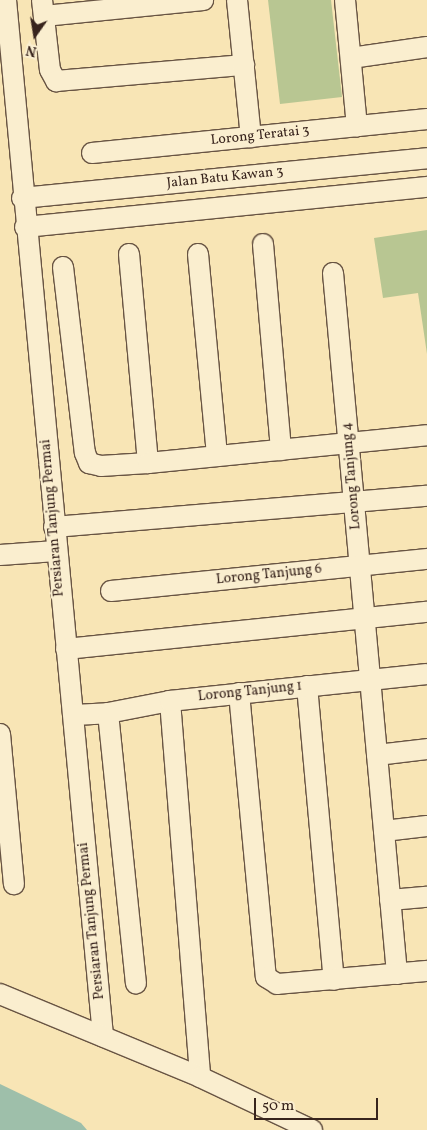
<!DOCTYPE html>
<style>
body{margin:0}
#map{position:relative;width:427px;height:1130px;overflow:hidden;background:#f8e5b5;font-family:Vollkorn,serif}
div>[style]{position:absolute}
.green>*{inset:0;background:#b8c692}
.water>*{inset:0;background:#9ebfaa}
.roads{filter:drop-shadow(1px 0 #685443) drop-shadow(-1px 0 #685443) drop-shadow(0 1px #685443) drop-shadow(0 -1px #685443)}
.minor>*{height:20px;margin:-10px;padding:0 10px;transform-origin:10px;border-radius:10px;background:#faeecf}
span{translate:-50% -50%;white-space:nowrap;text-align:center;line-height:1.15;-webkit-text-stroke:4px #faeecf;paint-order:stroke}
.street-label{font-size:14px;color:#38241d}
.north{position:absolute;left:10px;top:10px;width:50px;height:50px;-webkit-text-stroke:4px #faeecf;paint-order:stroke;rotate:193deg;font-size:14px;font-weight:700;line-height:20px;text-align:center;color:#38241d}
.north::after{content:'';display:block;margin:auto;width:18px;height:22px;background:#38241d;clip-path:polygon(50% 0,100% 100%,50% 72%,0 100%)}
.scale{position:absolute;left:254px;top:1098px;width:124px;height:22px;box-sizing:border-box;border:2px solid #38241d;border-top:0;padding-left:6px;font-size:15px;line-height:18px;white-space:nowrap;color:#38241d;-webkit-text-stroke:4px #faeecf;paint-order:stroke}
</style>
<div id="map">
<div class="green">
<i style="clip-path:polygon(268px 0,331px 0,342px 97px,280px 104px)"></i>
<i style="clip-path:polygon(427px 230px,427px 354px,418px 293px,383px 298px,374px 238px)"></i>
</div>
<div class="water">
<i style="clip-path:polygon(0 1084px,81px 1123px,87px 1130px,0 1130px)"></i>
</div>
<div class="roads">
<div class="minor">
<i style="left:6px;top:0;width:1041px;rotate:84.65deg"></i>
<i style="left:42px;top:0;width:70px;rotate:83.5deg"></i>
<i style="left:50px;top:70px;width:13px;rotate:61deg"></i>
<i style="left:56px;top:81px;width:189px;rotate:-4.9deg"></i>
<i style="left:237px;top:0;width:138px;rotate:84.2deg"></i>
<i style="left:345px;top:0;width:127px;rotate:84.6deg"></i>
<i style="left:44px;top:16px;width:160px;rotate:-5.7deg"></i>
<i style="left:351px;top:58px;width:77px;rotate:-8.2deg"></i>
<i style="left:92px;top:153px;width:337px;rotate:-5.8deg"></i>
<i style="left:22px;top:198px;width:407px;rotate:-5.6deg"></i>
<i style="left:25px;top:227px;width:404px;rotate:-5.7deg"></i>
<i style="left:263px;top:244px;width:207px;rotate:85deg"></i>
<i style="left:129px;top:254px;width:210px;rotate:84.8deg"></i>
<i style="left:198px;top:254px;width:203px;rotate:84.6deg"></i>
<i style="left:63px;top:267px;width:187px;rotate:83.3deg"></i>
<i style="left:85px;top:453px;width:11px;rotate:68deg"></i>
<i style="left:89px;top:463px;width:12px;rotate:14deg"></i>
<i style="left:101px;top:466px;width:47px;rotate:-3.7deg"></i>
<i style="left:148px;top:463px;width:280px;rotate:-5.7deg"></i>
<i style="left:333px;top:273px;width:704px;rotate:84.78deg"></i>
<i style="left:54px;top:527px;width:374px;rotate:-4.8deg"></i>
<i style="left:0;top:555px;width:56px;rotate:-4.1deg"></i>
<i style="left:111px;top:591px;width:318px;rotate:-5.8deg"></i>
<i style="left:66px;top:649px;width:363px;rotate:-5.9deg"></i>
<i style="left:307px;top:686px;width:295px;rotate:84.8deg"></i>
<i style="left:239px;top:693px;width:285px;rotate:84.6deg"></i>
<i style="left:266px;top:977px;width:13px;rotate:32deg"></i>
<i style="left:277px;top:984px;width:151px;rotate:-5deg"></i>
<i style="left:170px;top:701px;width:377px;rotate:85.4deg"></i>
<i style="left:108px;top:713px;width:272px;rotate:84.1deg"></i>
<i style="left:74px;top:715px;width:34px;rotate:-3deg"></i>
<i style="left:108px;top:713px;width:63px;rotate:-11deg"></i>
<i style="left:170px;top:701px;width:258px;rotate:-6deg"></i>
<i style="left:0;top:734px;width:151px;rotate:84.7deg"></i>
<i style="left:377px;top:755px;width:50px;rotate:-6.8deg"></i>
<i style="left:384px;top:831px;width:43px;rotate:-6.6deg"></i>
<i style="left:390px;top:900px;width:37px;rotate:-5deg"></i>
<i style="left:0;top:994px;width:217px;rotate:22.5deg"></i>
<i style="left:200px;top:1077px;width:124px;rotate:25.3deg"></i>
</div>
</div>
<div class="street-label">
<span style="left:260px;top:136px;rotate:-6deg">Lorong Teratai 3</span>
<span style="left:225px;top:178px;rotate:-6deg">Jalan Batu Kawan 3</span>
<span style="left:352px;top:476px;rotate:-95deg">Lorong Tanjung 4</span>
<span style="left:53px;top:518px;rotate:-95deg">Persiaran Tanjung Permai</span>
<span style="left:269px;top:575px;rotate:-6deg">Lorong Tanjung 6</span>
<span style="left:250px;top:692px;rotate:-6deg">Lorong Tanjung 1</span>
<span style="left:92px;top:921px;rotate:-96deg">Persiaran Tanjung Permai</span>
</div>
<div class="north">N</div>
<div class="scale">50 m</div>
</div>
